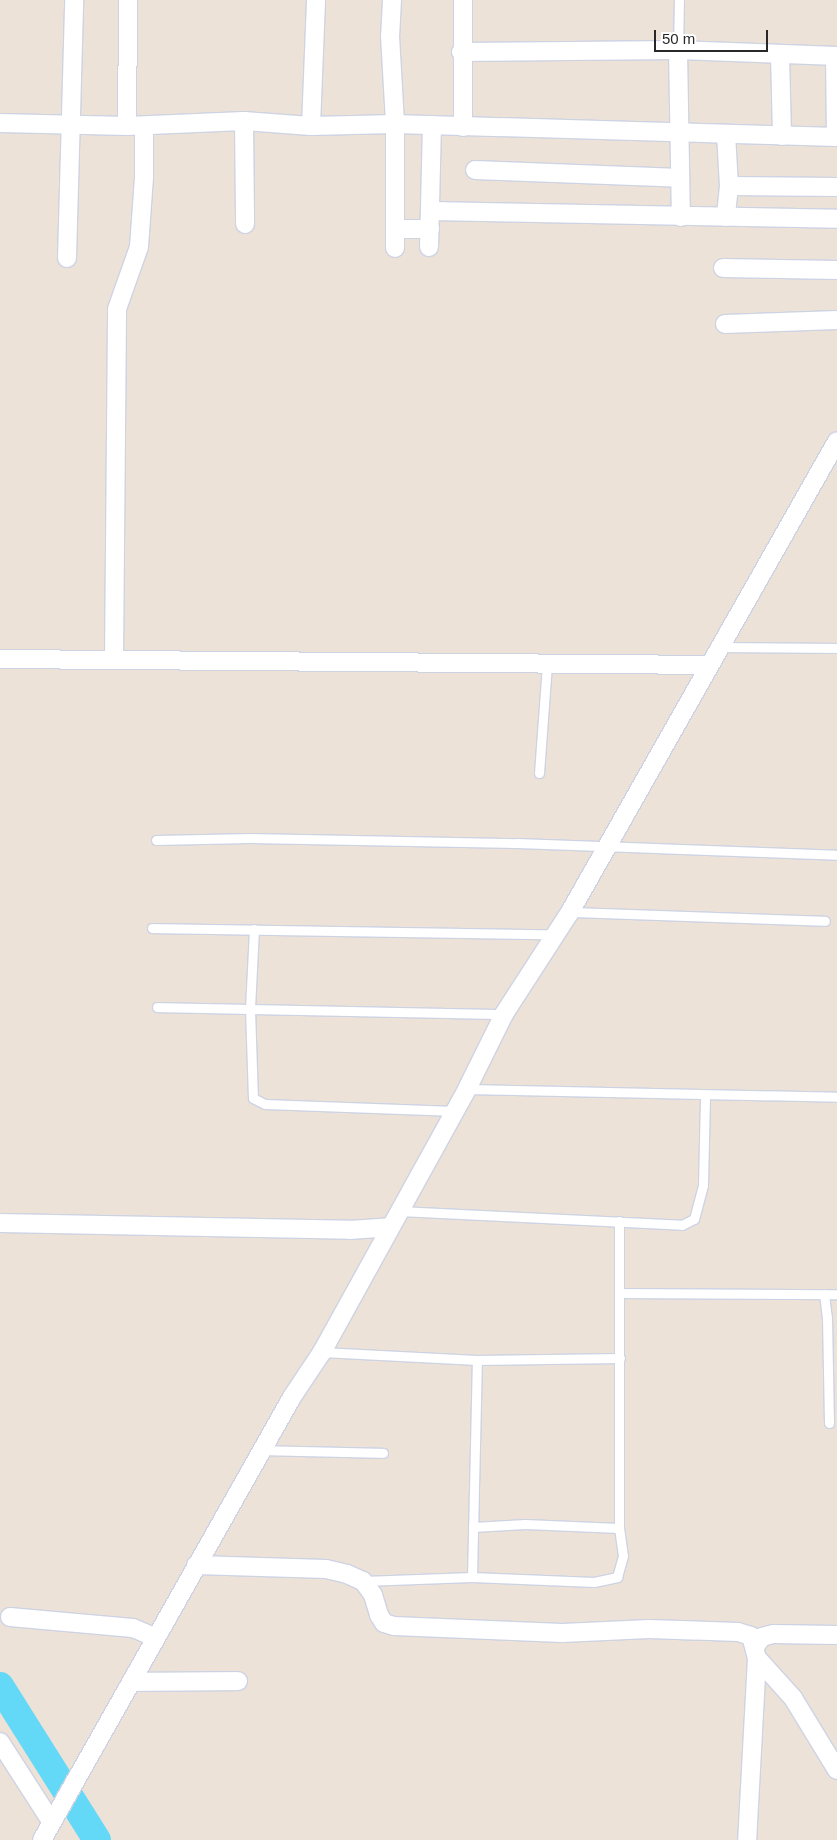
<!DOCTYPE html>
<style>
body{margin:0}
#map{position:relative;width:837px;height:1840px;overflow:hidden;background:#ece2d8;font-family:Arial,sans-serif}
div>[style]{position:absolute}
.river>*{height:28px;margin:-14px;padding:0 14px;transform-origin:14px;border-radius:14px;background:#63d8f7}
.roads{filter:drop-shadow(1px 0 #ced3e3) drop-shadow(-1px 0 #ced3e3) drop-shadow(0 1px #ced3e3) drop-shadow(0 -1px #ced3e3)}
.service>*{height:9px;margin:-4.5px;padding:0 4.5px;transform-origin:4.5px;border-radius:4.5px;background:#fff}
.minor>*{height:18px;margin:-9px;padding:0 9px;transform-origin:9px;border-radius:9px;background:#fff}
span{translate:-50% -50%;white-space:nowrap;text-align:center;line-height:1.15;-webkit-text-stroke:5px #fff;paint-order:stroke}
.scale{position:absolute;left:654px;top:30px;width:114px;height:22px;box-sizing:border-box;border:2px solid #282828;border-top:0;padding-left:6px;font-size:15px;line-height:18px;white-space:nowrap;color:#282828;-webkit-text-stroke:4px #fff;paint-order:stroke}
</style>
<div id="map">
<div class="river">
<i style="left:0;top:1686px;width:182px;rotate:57.8deg"></i>
</div>
<div class="roads">
<div class="service">
<i style="left:678px;top:50px;width:50px;rotate:-88.9deg"></i>
<i style="left:723px;top:647px;width:114px;rotate:0.5deg"></i>
<i style="left:539px;top:773px;width:110px;rotate:-85.8deg"></i>
<i style="left:156px;top:840px;width:94px;rotate:-1.2deg"></i>
<i style="left:250px;top:838px;width:267px;rotate:1.1deg"></i>
<i style="left:517px;top:843px;width:320px;rotate:2.1deg"></i>
<i style="left:570px;top:912px;width:255px;rotate:2deg"></i>
<i style="left:152px;top:928px;width:403px;rotate:0.9deg"></i>
<i style="left:254px;top:929px;width:80px;rotate:92.9deg"></i>
<i style="left:250px;top:1009px;width:89px;rotate:88.1deg"></i>
<i style="left:253px;top:1098px;width:13px;rotate:27deg"></i>
<i style="left:265px;top:1104px;width:190px;rotate:2.1deg"></i>
<i style="left:157px;top:1007px;width:347px;rotate:1.2deg"></i>
<i style="left:467px;top:1089px;width:370px;rotate:1.2deg"></i>
<i style="left:399px;top:1211px;width:283px;rotate:2.8deg"></i>
<i style="left:682px;top:1225px;width:13px;rotate:-27deg"></i>
<i style="left:694px;top:1219px;width:35px;rotate:-75deg"></i>
<i style="left:703px;top:1185px;width:90px;rotate:-88.7deg"></i>
<i style="left:619px;top:1293px;width:218px;rotate:0.3deg"></i>
<i style="left:824px;top:1294px;width:24px;rotate:83deg"></i>
<i style="left:827px;top:1318px;width:105px;rotate:88.9deg"></i>
<i style="left:322px;top:1352px;width:155px;rotate:3deg"></i>
<i style="left:477px;top:1360px;width:143px;rotate:-0.8deg"></i>
<i style="left:262px;top:1450px;width:121px;rotate:1.4deg"></i>
<i style="left:473px;top:1527px;width:52px;rotate:-3.3deg"></i>
<i style="left:525px;top:1524px;width:94px;rotate:2.4deg"></i>
<i style="left:472px;top:1577px;width:217px;rotate:-88.7deg"></i>
<i style="left:363px;top:1581px;width:109px;rotate:-2.1deg"></i>
<i style="left:472px;top:1577px;width:122px;rotate:2.3deg"></i>
<i style="left:594px;top:1582px;width:24px;rotate:-12deg"></i>
<i style="left:617px;top:1577px;width:22px;rotate:-74deg"></i>
<i style="left:623px;top:1556px;width:28px;rotate:-98deg"></i>
<i style="left:619px;top:1528px;width:307px;rotate:-90deg"></i>
</div>
<div class="minor">
<i style="left:392px;top:0;width:36px;rotate:93deg"></i>
<i style="left:390px;top:36px;width:88px;rotate:86.7deg"></i>
<i style="left:395px;top:124px;width:124px;rotate:90deg"></i>
<i style="left:463px;top:0;width:127px;rotate:90deg"></i>
<i style="left:678px;top:50px;width:167px;rotate:89deg"></i>
<i style="left:461px;top:52px;width:217px;rotate:-0.5deg"></i>
<i style="left:678px;top:50px;width:159px;rotate:2.2deg"></i>
<i style="left:780px;top:54px;width:82px;rotate:88.6deg"></i>
<i style="left:835px;top:56px;width:81px;rotate:89.3deg"></i>
<i style="left:244px;top:121px;width:103px;rotate:89.4deg"></i>
<i style="left:0;top:123px;width:127px;rotate:1.4deg"></i>
<i style="left:127px;top:126px;width:117px;rotate:-2.4deg"></i>
<i style="left:244px;top:121px;width:67px;rotate:4.3deg"></i>
<i style="left:311px;top:126px;width:84px;rotate:-1.4deg"></i>
<i style="left:395px;top:124px;width:442px;rotate:1.7deg"></i>
<i style="left:127px;top:126px;width:126px;rotate:-89.5deg"></i>
<i style="left:311px;top:126px;width:126px;rotate:-87.7deg"></i>
<i style="left:726px;top:134px;width:52px;rotate:86.7deg"></i>
<i style="left:729px;top:186px;width:31px;rotate:96deg"></i>
<i style="left:475px;top:170px;width:205px;rotate:2.2deg"></i>
<i style="left:729px;top:186px;width:108px;rotate:0.5deg"></i>
<i style="left:431px;top:211px;width:406px;rotate:1.1deg"></i>
<i style="left:397px;top:229px;width:33px"></i>
<i style="left:429px;top:247px;width:122px;rotate:-88.6deg"></i>
<i style="left:67px;top:258px;width:258px;rotate:-88.4deg"></i>
<i style="left:723px;top:268px;width:114px;rotate:1deg"></i>
<i style="left:725px;top:324px;width:112px;rotate:-2deg"></i>
<i style="left:0;top:659px;width:709px;rotate:0.48deg"></i>
<i style="left:114px;top:660px;width:351px;rotate:-89.5deg"></i>
<i style="left:117px;top:309px;width:66px;rotate:-70.5deg"></i>
<i style="left:139px;top:247px;width:70px;rotate:-85.9deg"></i>
<i style="left:144px;top:177px;width:51px;rotate:-90deg"></i>
<i style="left:0;top:1223px;width:350px;rotate:1.1deg"></i>
<i style="left:350px;top:1230px;width:39px;rotate:-4deg"></i>
<i style="left:196px;top:1565px;width:130px;rotate:1.8deg"></i>
<i style="left:326px;top:1569px;width:22px;rotate:13deg"></i>
<i style="left:347px;top:1574px;width:17px;rotate:24deg"></i>
<i style="left:363px;top:1581px;width:17px;rotate:54deg"></i>
<i style="left:373px;top:1595px;width:21px;rotate:73deg"></i>
<i style="left:379px;top:1615px;width:9px;rotate:58deg"></i>
<i style="left:384px;top:1623px;width:10px;rotate:17deg"></i>
<i style="left:394px;top:1626px;width:168px;rotate:2.4deg"></i>
<i style="left:562px;top:1633px;width:87px;rotate:-2.6deg"></i>
<i style="left:649px;top:1629px;width:89px;rotate:1.9deg"></i>
<i style="left:738px;top:1632px;width:14px;rotate:17deg"></i>
<i style="left:751px;top:1636px;width:23px;rotate:75deg"></i>
<i style="left:757px;top:1658px;width:182px;rotate:93.1deg"></i>
<i style="left:10px;top:1617px;width:123px;rotate:5.1deg"></i>
<i style="left:133px;top:1628px;width:25px;rotate:23deg"></i>
<i style="left:756px;top:1645px;width:10px;rotate:-53deg"></i>
<i style="left:762px;top:1637px;width:11px;rotate:-15deg"></i>
<i style="left:773px;top:1634px;width:64px;rotate:0.9deg"></i>
<i style="left:757px;top:1658px;width:54px;rotate:48deg"></i>
<i style="left:793px;top:1698px;width:84px;rotate:58.6deg"></i>
<i style="left:131px;top:1682px;width:107px;rotate:-0.5deg"></i>
<i style="left:0;top:1742px;width:94px;rotate:57.2deg"></i>
<i style="left:42px;top:1840px;width:509px;rotate:-60.56deg"></i>
<i style="left:292px;top:1397px;width:54px;rotate:-56.3deg"></i>
<i style="left:322px;top:1352px;width:300px;rotate:-61.1deg"></i>
<i style="left:467px;top:1089px;width:84px;rotate:-63.7deg"></i>
<i style="left:504px;top:1014px;width:121px;rotate:-57.1deg"></i>
<i style="left:570px;top:912px;width:541px;rotate:-60.45deg"></i>
</div>
</div>
<div class="scale">50 m</div>
</div>
